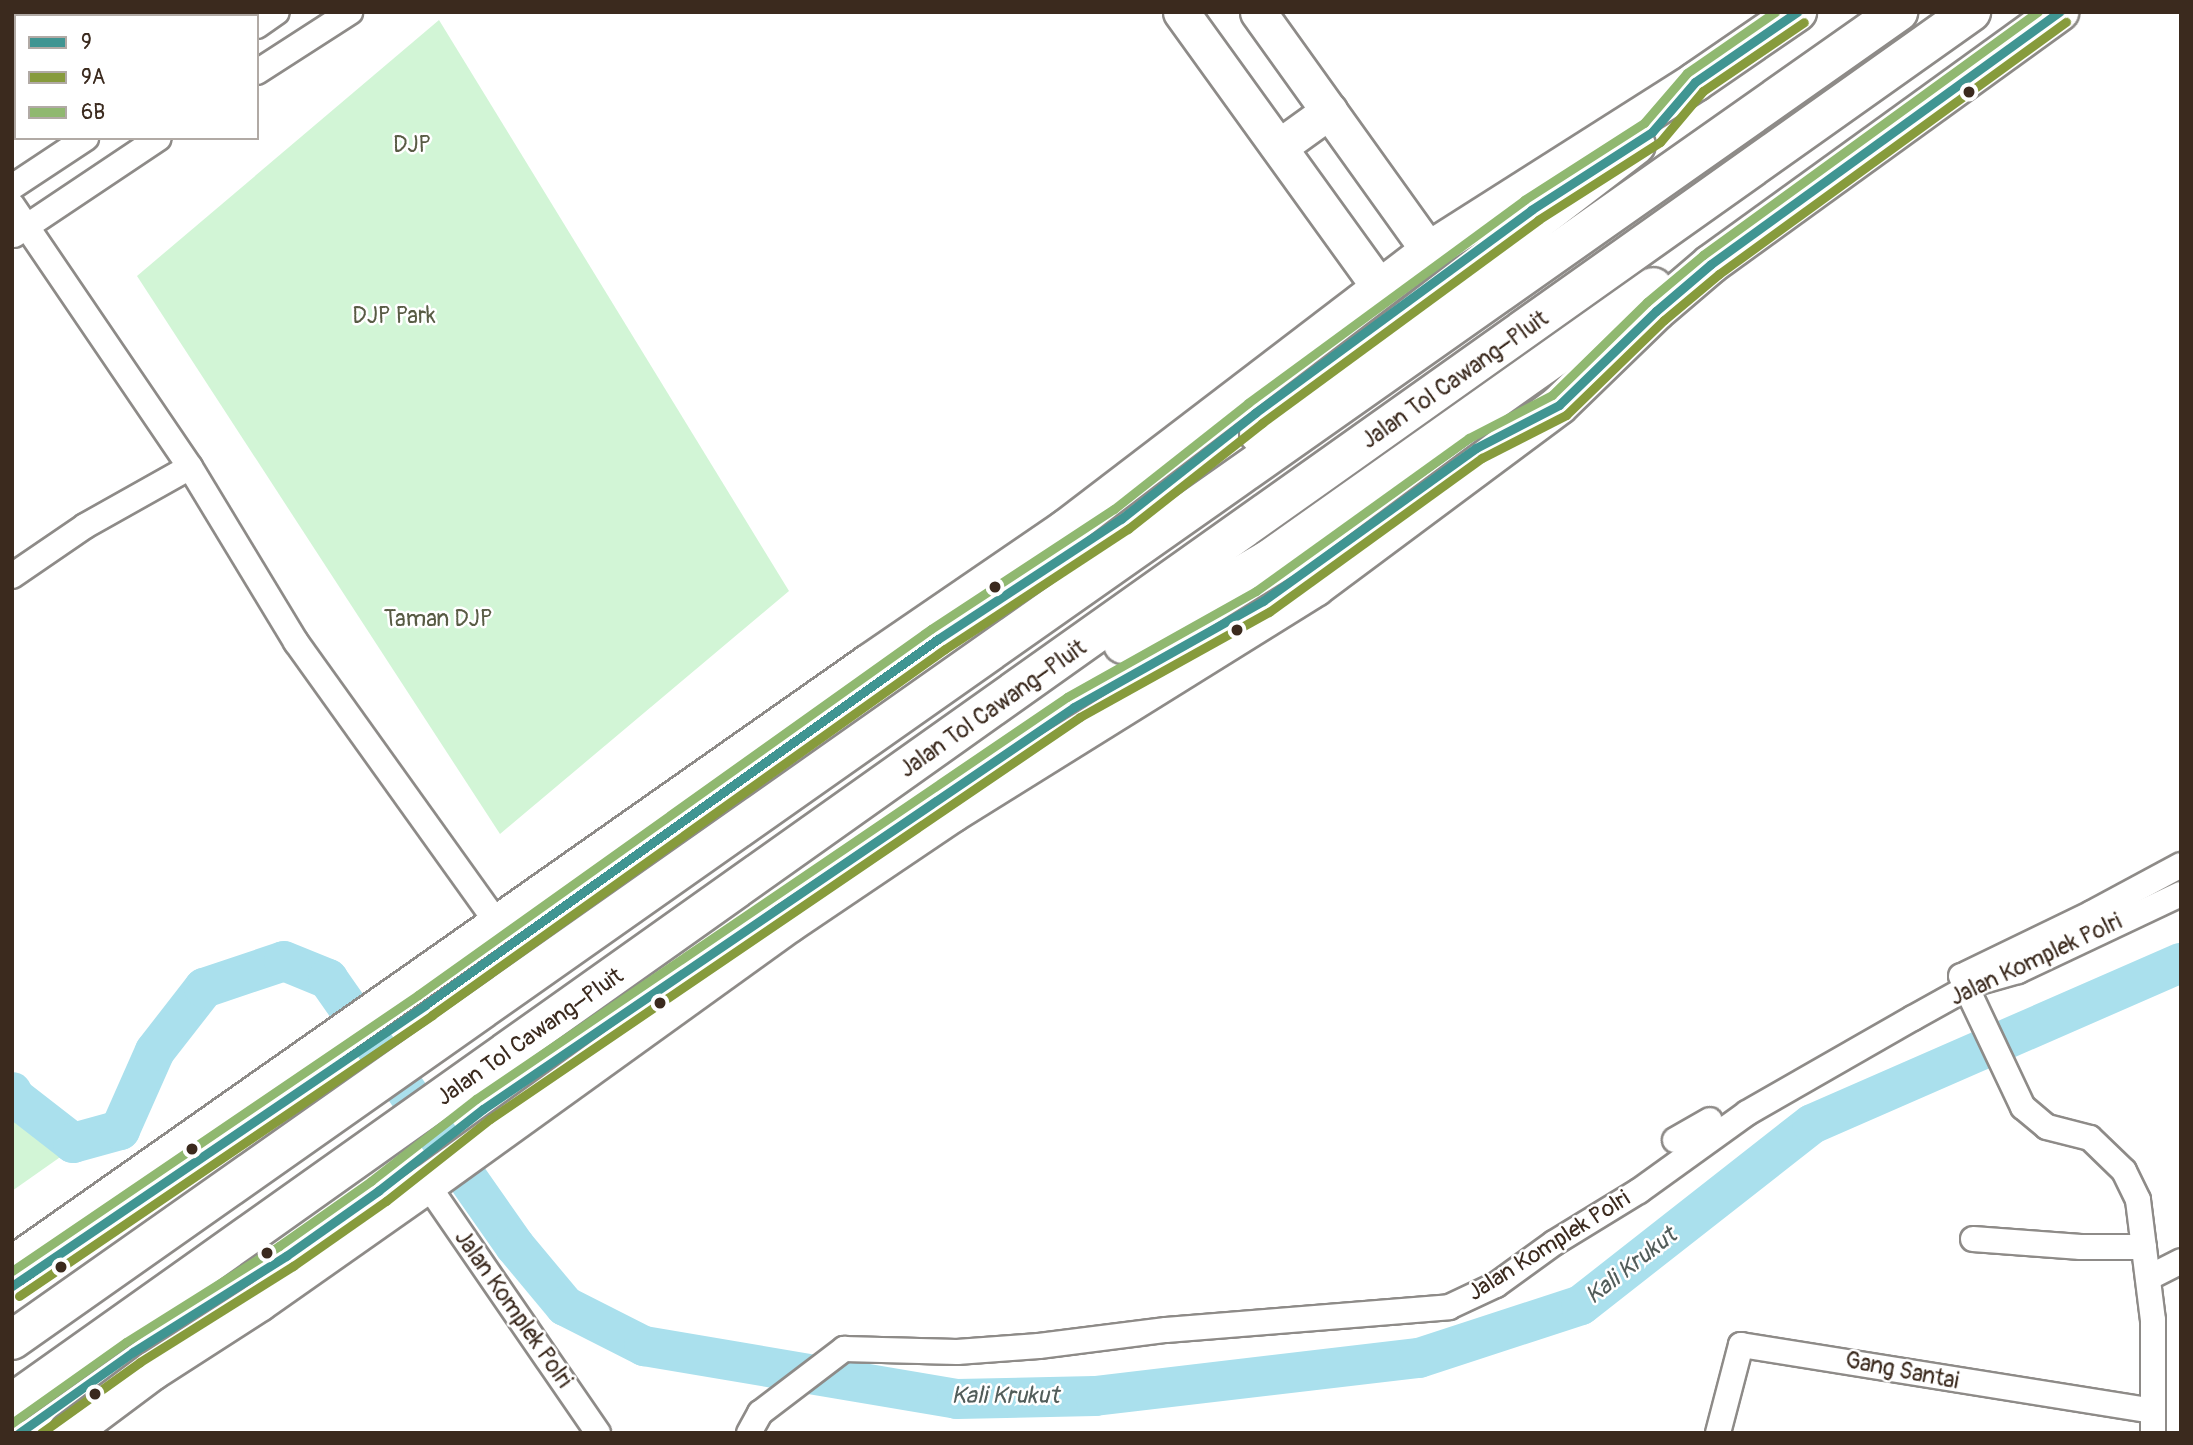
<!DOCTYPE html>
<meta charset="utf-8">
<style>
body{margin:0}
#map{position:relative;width:2193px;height:1445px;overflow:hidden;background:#fff;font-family:Pangolin,sans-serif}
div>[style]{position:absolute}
.green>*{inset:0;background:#d2f5d6}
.river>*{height:40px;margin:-20px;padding:0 20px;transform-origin:20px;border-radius:20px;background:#aae0ed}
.roads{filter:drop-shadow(2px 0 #8e8b88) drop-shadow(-2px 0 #8e8b88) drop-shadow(0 2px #8e8b88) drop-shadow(0 -2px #8e8b88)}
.street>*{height:24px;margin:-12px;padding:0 12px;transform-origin:12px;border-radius:12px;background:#fff}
.secondary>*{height:35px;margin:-17.5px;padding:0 17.5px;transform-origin:17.5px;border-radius:17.5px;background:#fff}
.highway>*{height:38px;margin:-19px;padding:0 19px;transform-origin:19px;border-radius:19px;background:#fff}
.bus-1>*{height:9px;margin:-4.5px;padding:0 4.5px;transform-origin:4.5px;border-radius:4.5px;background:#409592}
.bus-2>*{height:9px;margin:-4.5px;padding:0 4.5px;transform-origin:4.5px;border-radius:4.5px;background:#879b3c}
.bus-3>*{height:9px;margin:-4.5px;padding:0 4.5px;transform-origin:4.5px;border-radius:4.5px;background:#90b870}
.dots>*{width:19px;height:19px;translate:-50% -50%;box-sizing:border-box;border:4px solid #fff;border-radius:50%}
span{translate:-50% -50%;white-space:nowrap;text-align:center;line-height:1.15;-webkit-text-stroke:5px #fff;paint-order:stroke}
.park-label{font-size:23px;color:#585b44}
.street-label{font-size:23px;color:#3b2a1e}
.water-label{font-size:24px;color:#525d5a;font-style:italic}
.frame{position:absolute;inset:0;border:14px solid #3b2a1e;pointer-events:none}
.legend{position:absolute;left:14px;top:14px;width:245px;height:126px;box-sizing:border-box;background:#fff;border:2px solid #b1aaa5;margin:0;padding:9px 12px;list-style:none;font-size:21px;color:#3b2a1e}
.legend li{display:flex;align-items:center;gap:14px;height:35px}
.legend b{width:35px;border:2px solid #b1aaa5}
</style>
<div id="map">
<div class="green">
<i style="clip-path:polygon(439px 20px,789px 591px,500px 834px,137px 276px)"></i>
<i style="clip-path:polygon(12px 1114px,66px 1153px,12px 1191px)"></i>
</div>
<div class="river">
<i style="left:12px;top:1092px;width:5px;rotate:68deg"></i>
<i style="left:14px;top:1097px;width:75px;rotate:37.9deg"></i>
<i style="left:73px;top:1143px;width:49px;rotate:-15.5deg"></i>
<i style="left:120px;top:1130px;width:86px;rotate:-66.1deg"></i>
<i style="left:155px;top:1051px;width:80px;rotate:-52.1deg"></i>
<i style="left:204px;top:988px;width:84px;rotate:-18.6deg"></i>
<i style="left:284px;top:961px;width:48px;rotate:22.2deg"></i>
<i style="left:328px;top:979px;width:326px;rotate:55deg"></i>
<i style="left:515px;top:1246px;width:78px;rotate:50.2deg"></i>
<i style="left:565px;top:1306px;width:89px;rotate:26.9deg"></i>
<i style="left:644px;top:1346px;width:317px;rotate:9.6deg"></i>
<i style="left:957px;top:1399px;width:138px;rotate:-1.2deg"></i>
<i style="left:1095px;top:1396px;width:326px;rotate:-6.7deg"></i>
<i style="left:1419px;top:1358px;width:170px;rotate:-18.1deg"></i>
<i style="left:1581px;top:1305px;width:293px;rotate:-38.1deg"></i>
<i style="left:1812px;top:1124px;width:403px;rotate:-23.6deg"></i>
</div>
<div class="roads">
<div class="street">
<i style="left:199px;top:12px;width:4px;rotate:63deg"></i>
<i style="left:257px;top:26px;width:24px;rotate:-35deg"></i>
<i style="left:257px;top:72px;width:111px;rotate:-32.8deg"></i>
<i style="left:12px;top:187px;width:89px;rotate:-33.5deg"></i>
<i style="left:12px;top:205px;width:317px;rotate:55.8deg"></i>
<i style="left:190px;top:467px;width:205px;rotate:58.8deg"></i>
<i style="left:296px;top:642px;width:349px;rotate:54.4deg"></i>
<i style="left:14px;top:235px;width:174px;rotate:-33.8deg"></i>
<i style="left:12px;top:576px;width:88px;rotate:-34.4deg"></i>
<i style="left:85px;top:526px;width:120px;rotate:-29.3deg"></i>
<i style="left:1966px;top:974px;width:140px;rotate:-25.8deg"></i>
<i style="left:2092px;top:913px;width:101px;rotate:-28.3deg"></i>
<i style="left:1961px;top:976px;width:145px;rotate:64.7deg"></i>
<i style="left:2023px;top:1107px;width:31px;rotate:40deg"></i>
<i style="left:2047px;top:1127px;width:44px;rotate:14.3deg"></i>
<i style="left:2090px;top:1138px;width:47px;rotate:44.1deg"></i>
<i style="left:2124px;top:1171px;width:32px;rotate:64deg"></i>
<i style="left:2138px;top:1200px;width:121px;rotate:82.9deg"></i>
<i style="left:2153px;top:1320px;width:113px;rotate:90deg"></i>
<i style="left:1675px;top:1140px;width:40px;rotate:-29.7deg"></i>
<i style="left:427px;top:1184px;width:302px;rotate:55.5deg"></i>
<i style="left:1973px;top:1239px;width:108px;rotate:4.2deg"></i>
<i style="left:2081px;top:1247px;width:63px"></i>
<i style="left:2148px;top:1278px;width:37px;rotate:-27deg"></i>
<i style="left:749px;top:1433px;width:23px;rotate:-61deg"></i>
<i style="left:760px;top:1413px;width:106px;rotate:-37.3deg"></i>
<i style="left:844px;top:1349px;width:113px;rotate:1.5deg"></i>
<i style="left:957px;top:1352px;width:82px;rotate:-4.2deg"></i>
<i style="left:1039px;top:1346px;width:128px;rotate:-7.2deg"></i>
<i style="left:1166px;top:1330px;width:284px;rotate:-4.6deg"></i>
<i style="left:1449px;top:1307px;width:52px;rotate:-25.1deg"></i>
<i style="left:1496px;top:1285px;width:72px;rotate:-35.9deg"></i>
<i style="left:1554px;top:1243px;width:100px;rotate:-31.5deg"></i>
<i style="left:1639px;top:1191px;width:133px;rotate:-35.8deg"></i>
<i style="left:1747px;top:1113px;width:191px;rotate:-29.8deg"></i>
<i style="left:1913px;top:1018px;width:72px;rotate:-29.1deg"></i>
<i style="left:1976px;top:983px;width:44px;rotate:-15.9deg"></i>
<i style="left:2018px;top:971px;width:180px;rotate:-25.3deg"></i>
<i style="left:1718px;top:1433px;width:91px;rotate:-75.4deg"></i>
<i style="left:1741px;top:1345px;width:417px;rotate:9.1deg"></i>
</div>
<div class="secondary">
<i style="left:1181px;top:12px;width:340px;rotate:54.2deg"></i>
<i style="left:1258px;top:12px;width:294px;rotate:54.4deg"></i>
<i style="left:1279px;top:147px;width:62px;rotate:-35.8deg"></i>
</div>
<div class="highway">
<i style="left:1259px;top:434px;width:475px;rotate:-37.5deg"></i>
<i style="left:1123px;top:644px;width:168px;rotate:-30.1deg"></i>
<i style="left:1268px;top:560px;width:472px;rotate:-35.3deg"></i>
<i style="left:12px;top:1266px;width:1047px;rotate:-35.09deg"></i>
<i style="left:869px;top:664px;width:239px;rotate:-34.4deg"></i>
<i style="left:1066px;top:529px;width:457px;rotate:-37.4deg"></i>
<i style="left:1429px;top:251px;width:315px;rotate:-32.4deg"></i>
<i style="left:1695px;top:82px;width:124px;rotate:-34.5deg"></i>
<i style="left:12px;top:1340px;width:2307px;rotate:-35.15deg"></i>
<i style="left:12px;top:1403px;width:2403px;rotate:-35.38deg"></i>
<i style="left:69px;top:1433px;width:104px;rotate:-36.8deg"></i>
<i style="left:152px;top:1371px;width:127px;rotate:-32.8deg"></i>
<i style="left:259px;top:1302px;width:205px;rotate:-35.1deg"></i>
<i style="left:427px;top:1184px;width:446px;rotate:-35.8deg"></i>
<i style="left:789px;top:923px;width:197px;rotate:-34deg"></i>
<i style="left:952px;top:813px;width:428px;rotate:-31.9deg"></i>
<i style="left:1315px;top:587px;width:304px;rotate:-36.7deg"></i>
<i style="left:1559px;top:405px;width:135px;rotate:-44.1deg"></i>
<i style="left:1656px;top:311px;width:72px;rotate:-40.5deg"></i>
<i style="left:1711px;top:264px;width:430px;rotate:-35.9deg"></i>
</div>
</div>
<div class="bus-1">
<i style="left:12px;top:1286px;width:500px;rotate:-34.2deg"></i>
<i style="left:425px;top:1005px;width:630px;rotate:-35.51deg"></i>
<i style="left:938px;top:639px;width:219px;rotate:-33.3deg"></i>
<i style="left:1121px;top:519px;width:171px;rotate:-38.3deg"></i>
<i style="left:1255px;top:413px;width:343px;rotate:-36.3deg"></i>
<i style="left:1531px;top:210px;width:144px;rotate:-32.8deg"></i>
<i style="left:1652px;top:132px;width:66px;rotate:-49.3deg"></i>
<i style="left:1695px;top:82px;width:124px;rotate:-34.5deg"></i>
<i style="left:19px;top:1433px;width:140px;rotate:-35.4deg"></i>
<i style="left:133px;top:1352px;width:181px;rotate:-32.1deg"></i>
<i style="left:286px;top:1256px;width:113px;rotate:-35.2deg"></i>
<i style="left:378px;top:1191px;width:133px;rotate:-38deg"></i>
<i style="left:483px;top:1109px;width:715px;rotate:-34.22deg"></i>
<i style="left:1074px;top:707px;width:217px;rotate:-29.3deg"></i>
<i style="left:1263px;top:601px;width:262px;rotate:-35.7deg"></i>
<i style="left:1476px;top:448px;width:93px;rotate:-27.4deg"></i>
<i style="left:1559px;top:405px;width:135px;rotate:-44.1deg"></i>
<i style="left:1656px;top:311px;width:72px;rotate:-40.5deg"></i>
<i style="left:1711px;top:264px;width:430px;rotate:-35.9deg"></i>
</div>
<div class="bus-2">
<i style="left:19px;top:1296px;width:500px;rotate:-34.2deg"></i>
<i style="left:432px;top:1015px;width:630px;rotate:-35.51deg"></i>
<i style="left:945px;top:649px;width:219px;rotate:-33.3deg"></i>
<i style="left:1128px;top:529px;width:171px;rotate:-38.3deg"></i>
<i style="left:1262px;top:423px;width:343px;rotate:-36.3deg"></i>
<i style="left:1538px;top:220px;width:145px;rotate:-32.6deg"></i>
<i style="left:1660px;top:142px;width:67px;rotate:-49.9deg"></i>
<i style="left:1703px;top:91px;width:122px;rotate:-34.3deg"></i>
<i style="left:41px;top:1433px;width:122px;rotate:-35.6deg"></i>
<i style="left:140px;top:1362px;width:181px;rotate:-32.1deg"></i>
<i style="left:293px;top:1266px;width:113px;rotate:-35deg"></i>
<i style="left:386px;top:1201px;width:132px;rotate:-38.3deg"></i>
<i style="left:490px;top:1119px;width:714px;rotate:-34.27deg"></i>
<i style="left:1080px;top:717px;width:216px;rotate:-29.1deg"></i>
<i style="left:1269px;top:612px;width:263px;rotate:-35.9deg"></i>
<i style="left:1482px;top:458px;width:94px;rotate:-27.1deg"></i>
<i style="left:1566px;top:415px;width:136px;rotate:-44.1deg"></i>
<i style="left:1664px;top:320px;width:72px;rotate:-39.9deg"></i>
<i style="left:1719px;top:274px;width:429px;rotate:-36deg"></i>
</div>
<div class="bus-3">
<i style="left:12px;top:1271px;width:491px;rotate:-34.2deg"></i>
<i style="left:418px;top:995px;width:630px;rotate:-35.51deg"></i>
<i style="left:931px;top:629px;width:219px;rotate:-33.3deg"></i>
<i style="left:1114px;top:509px;width:171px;rotate:-38.3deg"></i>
<i style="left:1248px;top:403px;width:343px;rotate:-36.3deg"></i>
<i style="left:1524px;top:200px;width:143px;rotate:-32.7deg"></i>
<i style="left:1644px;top:123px;width:66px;rotate:-49.3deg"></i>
<i style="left:1687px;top:73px;width:107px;rotate:-34.7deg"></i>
<i style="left:12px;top:1423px;width:140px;rotate:-35.4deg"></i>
<i style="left:126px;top:1342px;width:181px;rotate:-32.1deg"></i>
<i style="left:279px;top:1246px;width:113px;rotate:-35.2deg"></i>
<i style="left:371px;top:1181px;width:133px;rotate:-38deg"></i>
<i style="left:476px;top:1099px;width:715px;rotate:-34.22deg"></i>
<i style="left:1067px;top:697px;width:217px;rotate:-29.3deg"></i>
<i style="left:1256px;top:591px;width:262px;rotate:-35.7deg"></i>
<i style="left:1469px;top:438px;width:93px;rotate:-27.4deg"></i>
<i style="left:1552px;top:395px;width:133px;rotate:-44.4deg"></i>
<i style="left:1647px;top:302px;width:73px;rotate:-40deg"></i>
<i style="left:1703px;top:255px;width:414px;rotate:-36deg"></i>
</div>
<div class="dots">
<i style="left:1969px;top:92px;background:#3b2a1e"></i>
<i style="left:995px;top:587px;background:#3b2a1e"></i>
<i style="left:1237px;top:630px;background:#3b2a1e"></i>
<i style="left:660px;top:1003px;background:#3b2a1e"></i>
<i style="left:192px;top:1149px;background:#3b2a1e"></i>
<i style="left:267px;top:1253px;background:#3b2a1e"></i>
<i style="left:61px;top:1267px;background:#3b2a1e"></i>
<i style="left:95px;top:1394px;background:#3b2a1e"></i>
</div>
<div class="park-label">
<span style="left:412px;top:145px">DJP</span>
<span style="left:394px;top:316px">DJP Park</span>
<span style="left:438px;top:619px">Taman DJP</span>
</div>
<div class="street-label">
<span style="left:1455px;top:380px;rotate:-35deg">Jalan Tol Cawang–Pluit</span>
<span style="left:993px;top:709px;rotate:-35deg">Jalan Tol Cawang–Pluit</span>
<span style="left:2036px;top:960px;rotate:-25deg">Jalan Komplek Polri</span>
<span style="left:530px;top:1037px;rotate:-35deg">Jalan Tol Cawang–Pluit</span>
<span style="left:1549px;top:1246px;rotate:-32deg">Jalan Komplek Polri</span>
<span style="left:513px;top:1309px;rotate:55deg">Jalan Komplek Polri</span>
<span style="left:1902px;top:1371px;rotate:11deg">Gang Santai</span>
</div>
<div class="water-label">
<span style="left:1631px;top:1266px;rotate:-38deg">Kali Krukut</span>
<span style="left:1005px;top:1396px">Kali Krukut</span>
</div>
<div class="frame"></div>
<ul class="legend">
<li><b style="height:9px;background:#409592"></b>9</li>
<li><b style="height:9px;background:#879b3c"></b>9A</li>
<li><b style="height:9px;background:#90b870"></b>6B</li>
</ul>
</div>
